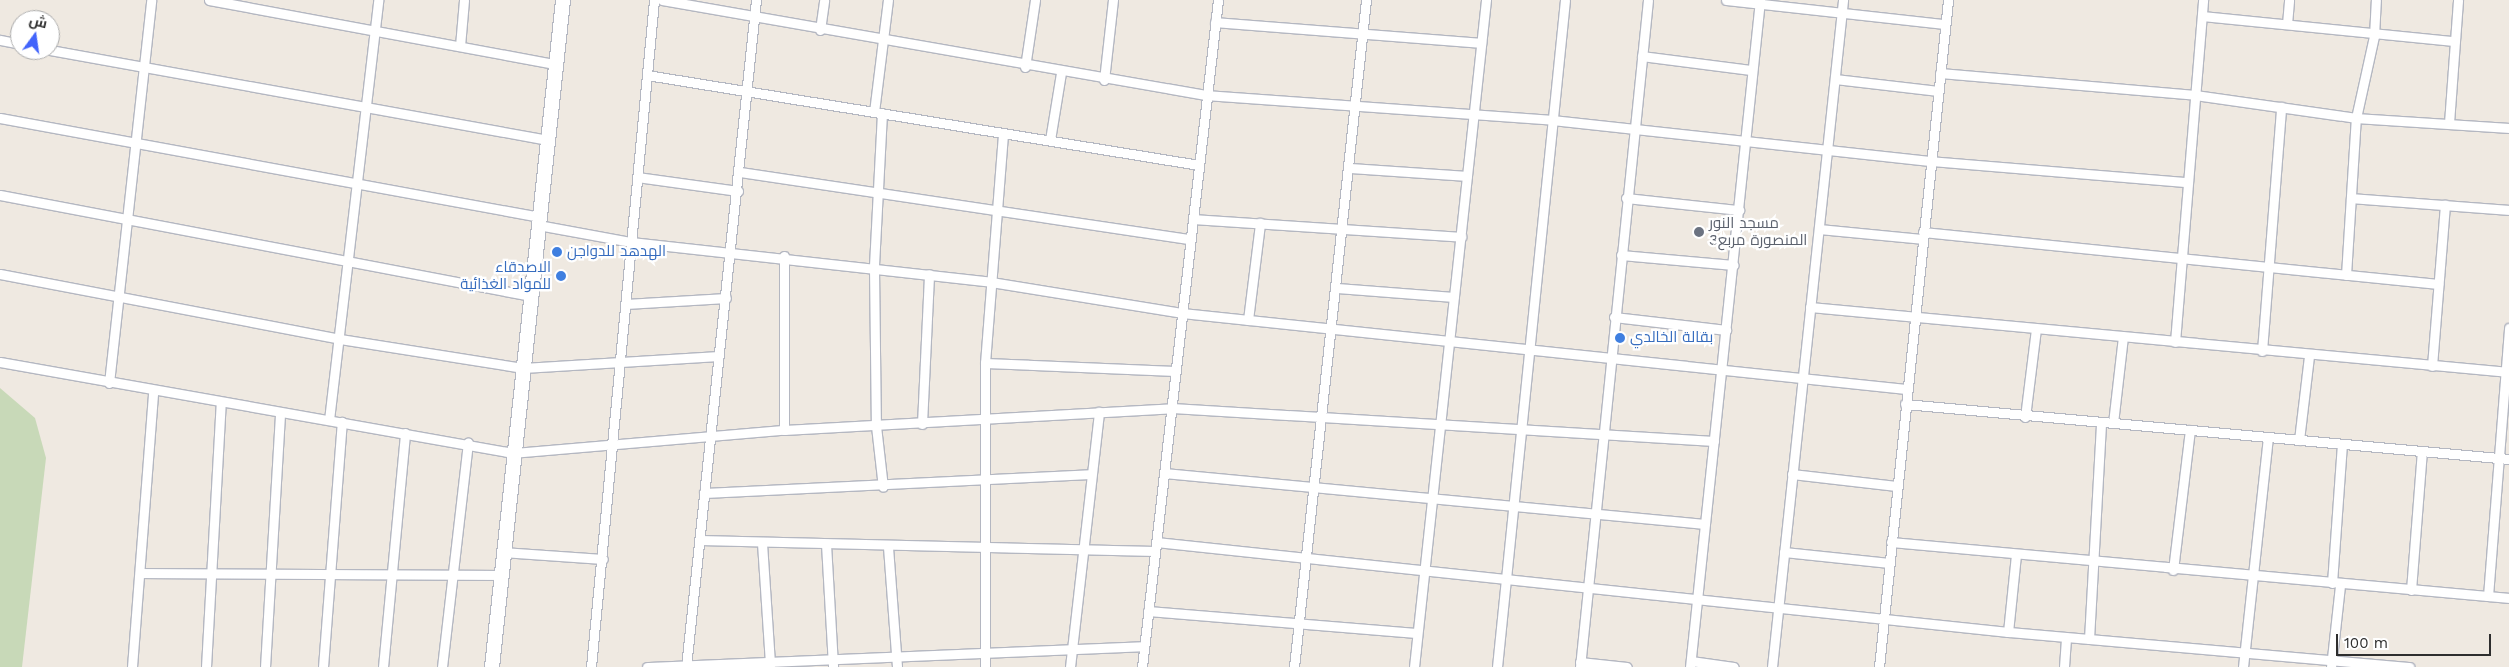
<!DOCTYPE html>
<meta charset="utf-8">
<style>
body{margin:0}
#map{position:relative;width:2509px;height:667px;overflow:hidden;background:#efe9e1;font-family:"Work Sans",Cairo,sans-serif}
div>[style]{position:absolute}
.cemetery>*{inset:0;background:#c8d9b8}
.roads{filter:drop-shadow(1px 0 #b4b7c1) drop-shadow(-1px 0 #b4b7c1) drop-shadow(0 1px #b4b7c1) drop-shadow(0 -1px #b4b7c1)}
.street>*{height:9px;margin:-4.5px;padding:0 4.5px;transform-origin:4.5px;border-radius:4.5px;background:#fff}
.secondary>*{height:14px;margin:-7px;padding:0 7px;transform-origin:7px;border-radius:7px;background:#fff}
.dots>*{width:14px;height:14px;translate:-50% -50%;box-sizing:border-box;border:2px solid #fff;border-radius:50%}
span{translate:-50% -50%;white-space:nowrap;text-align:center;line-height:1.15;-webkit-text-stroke:4.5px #fff;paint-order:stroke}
.worship-label{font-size:15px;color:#5b616d}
.left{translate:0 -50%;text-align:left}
.shop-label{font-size:15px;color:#366cbe}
.right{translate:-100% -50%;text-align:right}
.north{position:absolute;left:10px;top:10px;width:50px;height:50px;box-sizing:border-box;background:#fff;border:1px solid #ababab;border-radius:50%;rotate:14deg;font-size:14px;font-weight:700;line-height:20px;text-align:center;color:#2e2e2e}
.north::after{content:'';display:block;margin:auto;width:18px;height:22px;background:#4264fb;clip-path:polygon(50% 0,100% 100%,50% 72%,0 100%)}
.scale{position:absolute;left:2336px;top:634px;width:155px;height:22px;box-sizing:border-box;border:2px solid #2e2e2e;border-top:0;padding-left:6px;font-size:15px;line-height:18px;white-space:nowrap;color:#2e2e2e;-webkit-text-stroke:4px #fff;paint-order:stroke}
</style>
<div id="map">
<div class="cemetery">
<i style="clip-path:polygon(0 388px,35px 418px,46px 458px,22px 667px,0 667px)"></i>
</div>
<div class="roads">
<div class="street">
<i style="left:209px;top:0;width:353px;rotate:10.5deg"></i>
<i style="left:662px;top:0;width:552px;rotate:9.91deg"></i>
<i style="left:1206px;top:95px;width:347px;rotate:4.1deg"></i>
<i style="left:1552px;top:120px;width:380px;rotate:6.2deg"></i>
<i style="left:1930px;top:161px;width:257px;rotate:4.7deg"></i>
<i style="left:1726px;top:0;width:220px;rotate:6.3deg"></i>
<i style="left:2202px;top:16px;width:253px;rotate:5.7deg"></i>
<i style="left:1215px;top:22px;width:267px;rotate:4.5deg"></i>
<i style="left:2287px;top:24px;width:24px;rotate:-85deg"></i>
<i style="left:820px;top:30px;width:30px;rotate:-82deg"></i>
<i style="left:0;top:40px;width:20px;rotate:11deg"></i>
<i style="left:460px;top:46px;width:46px;rotate:-85deg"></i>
<i style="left:50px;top:50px;width:506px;rotate:10.24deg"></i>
<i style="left:1642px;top:56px;width:111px;rotate:7.3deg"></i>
<i style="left:1025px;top:67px;width:68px;rotate:-81.5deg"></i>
<i style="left:1940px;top:73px;width:256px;rotate:4.9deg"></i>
<i style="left:2195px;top:95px;width:163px;rotate:8.1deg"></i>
<i style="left:2356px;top:118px;width:153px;rotate:3.7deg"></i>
<i style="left:647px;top:75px;width:559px;rotate:9.26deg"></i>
<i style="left:1835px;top:79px;width:104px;rotate:6.6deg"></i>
<i style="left:1104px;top:80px;width:81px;rotate:-83.6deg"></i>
<i style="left:874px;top:112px;width:113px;rotate:-82.9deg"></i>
<i style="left:882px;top:113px;width:155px;rotate:93deg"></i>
<i style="left:874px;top:268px;width:158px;rotate:89.3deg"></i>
<i style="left:876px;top:426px;width:61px;rotate:83.5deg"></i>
<i style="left:0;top:118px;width:549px;rotate:10.39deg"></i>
<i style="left:2449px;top:123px;width:123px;rotate:-85.8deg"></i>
<i style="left:1050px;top:140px;width:68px;rotate:-80.7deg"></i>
<i style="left:1351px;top:168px;width:116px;rotate:3.9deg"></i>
<i style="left:740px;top:172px;width:455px;rotate:8.5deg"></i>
<i style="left:637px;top:177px;width:102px;rotate:7.9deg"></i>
<i style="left:0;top:195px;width:541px;rotate:10.77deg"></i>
<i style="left:1626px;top:198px;width:114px;rotate:6.1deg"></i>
<i style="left:2351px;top:198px;width:158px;rotate:4.3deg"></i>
<i style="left:1193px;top:219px;width:269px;rotate:3.8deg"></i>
<i style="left:538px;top:225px;width:95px;rotate:10.4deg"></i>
<i style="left:631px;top:242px;width:362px;rotate:6.3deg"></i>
<i style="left:991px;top:282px;width:193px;rotate:9.2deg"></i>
<i style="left:1182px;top:313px;width:728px;rotate:5.99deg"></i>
<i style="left:1819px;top:229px;width:103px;rotate:5.5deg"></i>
<i style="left:1923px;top:232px;width:518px;rotate:5.77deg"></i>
<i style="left:1621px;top:255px;width:113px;rotate:5.1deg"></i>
<i style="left:784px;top:256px;width:174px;rotate:90deg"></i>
<i style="left:0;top:274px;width:346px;rotate:10.8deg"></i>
<i style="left:340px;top:339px;width:185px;rotate:9deg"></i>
<i style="left:523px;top:368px;width:196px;rotate:-3.5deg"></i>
<i style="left:2346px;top:275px;width:157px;rotate:-86.4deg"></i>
<i style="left:2356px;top:118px;width:84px;rotate:-77.6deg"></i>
<i style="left:2374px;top:36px;width:36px;rotate:-87deg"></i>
<i style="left:1337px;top:288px;width:117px;rotate:4.4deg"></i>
<i style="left:626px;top:304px;width:100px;rotate:-3.4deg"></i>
<i style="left:1810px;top:307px;width:702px;rotate:5.31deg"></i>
<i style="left:1614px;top:317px;width:113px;rotate:6.6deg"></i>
<i style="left:1248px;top:320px;width:98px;rotate:-82.9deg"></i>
<i style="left:2175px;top:342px;width:343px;rotate:-85.3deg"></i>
<i style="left:2262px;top:351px;width:245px;rotate:-85.5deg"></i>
<i style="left:0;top:362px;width:521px;rotate:10.06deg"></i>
<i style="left:513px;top:453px;width:272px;rotate:-4.9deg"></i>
<i style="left:784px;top:430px;width:389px;rotate:-3.2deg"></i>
<i style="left:1172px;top:408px;width:543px;rotate:3.48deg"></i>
<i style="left:985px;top:363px;width:190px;rotate:2.4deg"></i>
<i style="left:2432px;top:366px;width:162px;rotate:-85.4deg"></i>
<i style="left:109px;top:383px;width:385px;rotate:-83.7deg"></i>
<i style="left:1905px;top:404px;width:606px;rotate:5.2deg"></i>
<i style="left:2025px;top:417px;width:89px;rotate:-82.9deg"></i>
<i style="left:329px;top:420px;width:423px;rotate:-83.3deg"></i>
<i style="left:2113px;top:423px;width:87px;rotate:-83.4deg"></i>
<i style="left:922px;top:424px;width:150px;rotate:-87.3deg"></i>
<i style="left:2299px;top:440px;width:85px;rotate:-83.2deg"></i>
<i style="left:1164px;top:473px;width:543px;rotate:5.39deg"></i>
<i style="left:1792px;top:474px;width:105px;rotate:6.6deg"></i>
<i style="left:704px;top:493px;width:387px;rotate:-2.8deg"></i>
<i style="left:700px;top:540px;width:455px;rotate:1.4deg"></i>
<i style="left:1156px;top:542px;width:857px;rotate:6.03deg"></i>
<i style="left:2008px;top:632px;width:403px;rotate:5deg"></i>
<i style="left:1891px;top:542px;width:621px;rotate:5.18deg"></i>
<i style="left:762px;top:543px;width:122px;rotate:86.2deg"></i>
<i style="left:826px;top:544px;width:123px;rotate:86.7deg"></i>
<i style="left:888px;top:547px;width:120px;rotate:85.7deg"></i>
<i style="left:502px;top:552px;width:101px;rotate:4deg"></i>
<i style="left:1784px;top:552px;width:106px;rotate:6deg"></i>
<i style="left:2173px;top:570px;width:141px;rotate:-83.1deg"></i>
<i style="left:140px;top:573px;width:359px;rotate:0.3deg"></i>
<i style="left:2332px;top:583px;width:139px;rotate:-85.9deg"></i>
<i style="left:2411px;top:590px;width:139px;rotate:-85.5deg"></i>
<i style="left:2488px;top:596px;width:269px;rotate:-85.5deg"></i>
<i style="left:1148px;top:611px;width:269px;rotate:4.7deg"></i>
<i style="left:2008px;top:632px;width:77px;rotate:-84.1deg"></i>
<i style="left:2089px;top:639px;width:216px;rotate:-86.8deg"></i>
<i style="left:1691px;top:661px;width:43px;rotate:7.9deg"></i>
<i style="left:1580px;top:662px;width:47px;rotate:6.1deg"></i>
<i style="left:132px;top:667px;width:277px;rotate:-85.6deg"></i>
<i style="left:206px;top:667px;width:265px;rotate:-86.8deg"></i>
<i style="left:265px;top:667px;width:255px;rotate:-86.6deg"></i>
<i style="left:323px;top:667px;width:246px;rotate:-85.6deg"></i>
<i style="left:383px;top:667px;width:235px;rotate:-84.6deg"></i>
<i style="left:442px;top:667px;width:226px;rotate:-83.4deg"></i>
<i style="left:591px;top:667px;width:670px;rotate:-84.6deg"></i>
<i style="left:647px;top:667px;width:497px;rotate:-2.4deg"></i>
<i style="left:686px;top:667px;width:671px;rotate:-84.01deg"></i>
<i style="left:985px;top:667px;width:304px;rotate:-90deg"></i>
<i style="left:985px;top:363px;width:230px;rotate:-85.5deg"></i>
<i style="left:1070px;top:667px;width:257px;rotate:-83.5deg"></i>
<i style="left:1142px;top:667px;width:671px;rotate:-83.5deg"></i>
<i style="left:1294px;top:667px;width:671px;rotate:-83.84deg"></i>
<i style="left:1414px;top:667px;width:671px;rotate:-83.84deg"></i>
<i style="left:1497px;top:667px;width:670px;rotate:-84.18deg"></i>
<i style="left:1580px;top:667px;width:670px;rotate:-84.18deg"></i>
<i style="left:1690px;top:667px;width:671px;rotate:-84.01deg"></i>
<i style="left:1772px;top:667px;width:671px;rotate:-83.92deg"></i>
<i style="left:1879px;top:667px;width:671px;rotate:-84.09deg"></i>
<i style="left:2064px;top:667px;width:29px;rotate:-86deg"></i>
<i style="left:2243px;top:667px;width:231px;rotate:-83.8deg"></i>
<i style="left:2331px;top:667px;width:82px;rotate:-83.7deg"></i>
</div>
<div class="secondary">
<i style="left:492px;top:667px;width:671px;rotate:-83.92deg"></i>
</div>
</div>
<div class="dots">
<i style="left:1699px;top:232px;background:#6b7280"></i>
<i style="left:557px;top:252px;background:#3f7fe0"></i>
<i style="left:561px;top:276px;background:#3f7fe0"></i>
<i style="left:1620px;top:338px;background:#3f7fe0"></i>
</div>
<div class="worship-label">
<span class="left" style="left:1709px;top:232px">مسجد النور<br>المنصورة مربع3</span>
</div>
<div class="shop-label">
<span class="left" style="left:567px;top:252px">الهدهد للدواجن</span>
<span class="right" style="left:551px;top:276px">الاصدقاء<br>للمواد الغذائية</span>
<span class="left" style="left:1630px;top:338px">بقالة الخالدي</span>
</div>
<div class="north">ش</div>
<div class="scale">100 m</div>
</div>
